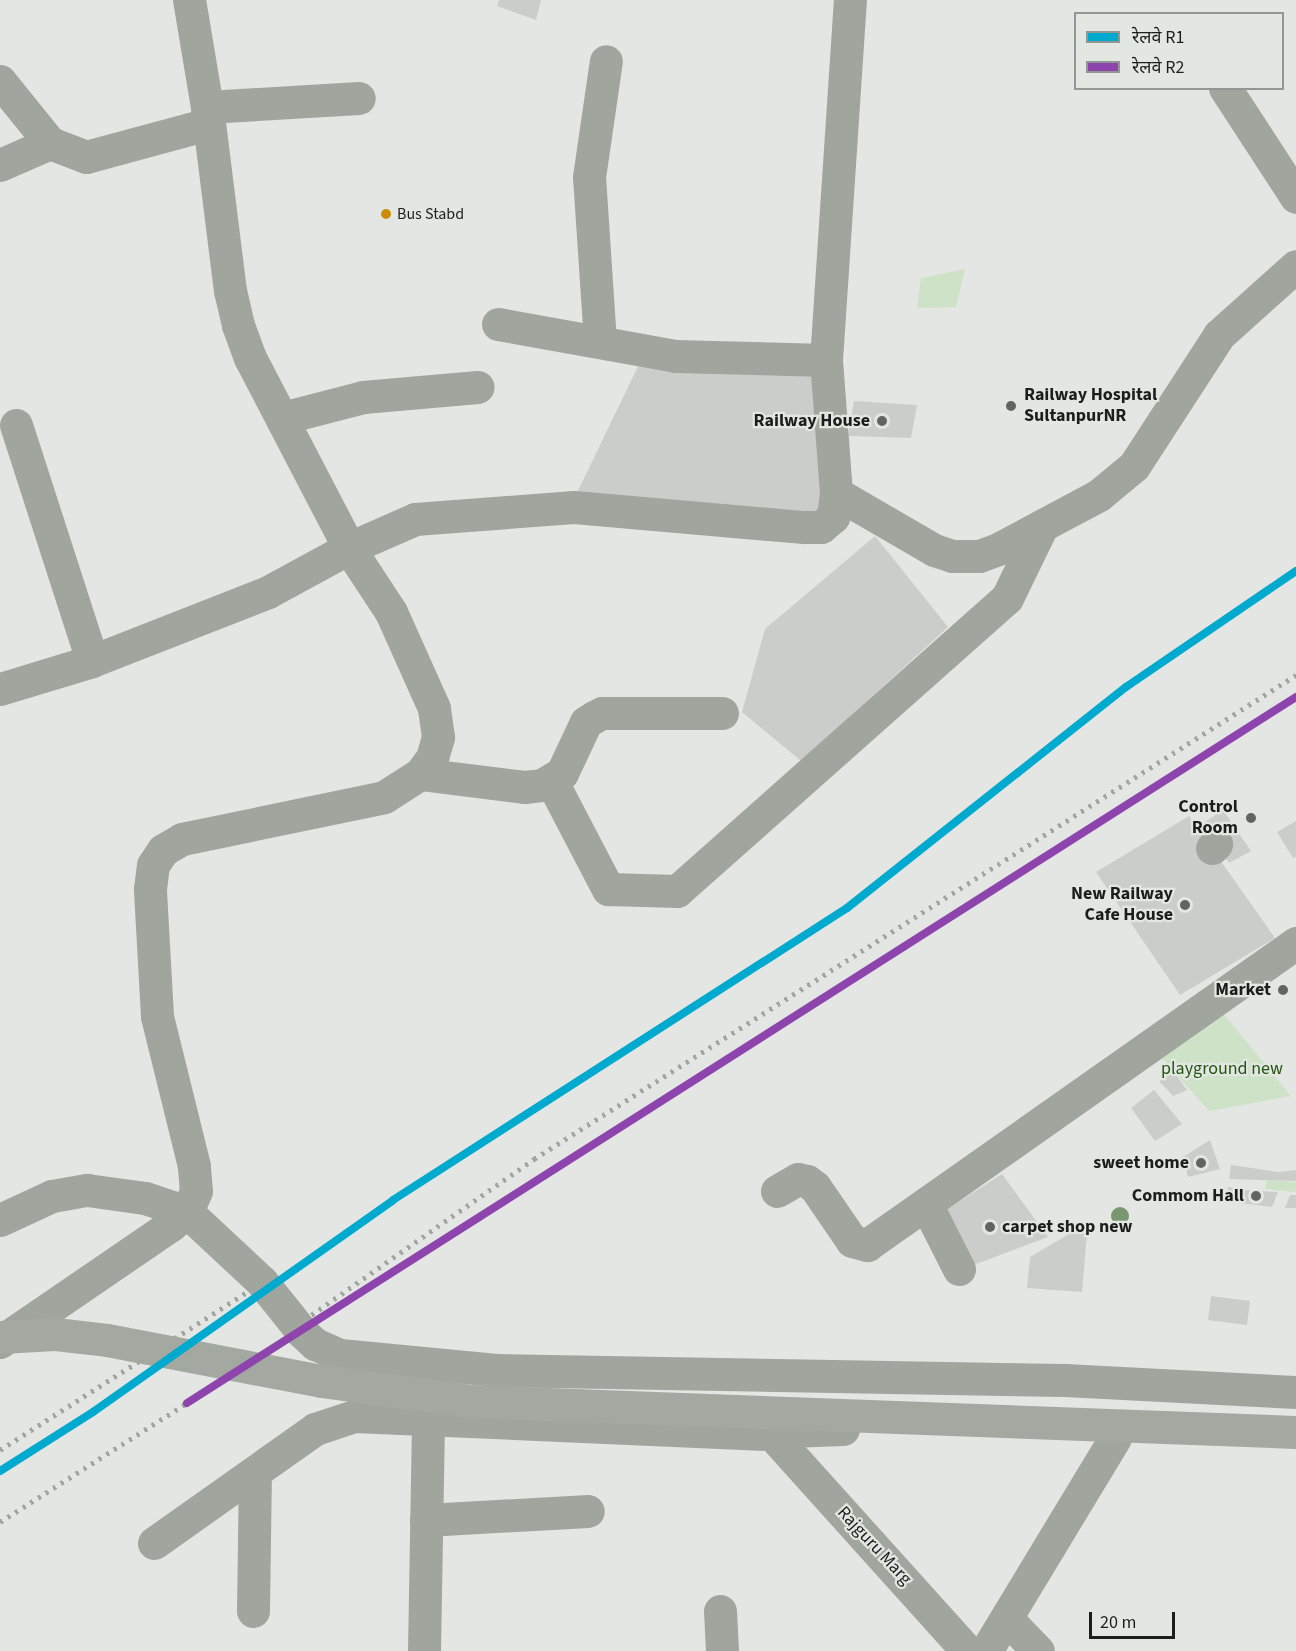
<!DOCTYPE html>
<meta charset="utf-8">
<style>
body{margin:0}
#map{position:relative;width:1296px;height:1651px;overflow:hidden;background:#e4e6e3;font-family:"Source Sans 3","Noto Sans Devanagari",sans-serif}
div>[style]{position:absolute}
.green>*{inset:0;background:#cde2c7}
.building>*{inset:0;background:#cbcdcb}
.minor>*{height:33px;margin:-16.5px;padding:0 16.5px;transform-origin:16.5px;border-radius:16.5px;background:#a0a69d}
.rail>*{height:4.5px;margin-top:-2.25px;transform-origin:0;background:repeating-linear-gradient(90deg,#a2a5a1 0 3px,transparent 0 9px)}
.major-bridge>*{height:33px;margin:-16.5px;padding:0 16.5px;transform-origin:16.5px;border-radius:16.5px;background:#a3a9a0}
.rail-1>*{height:8px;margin:-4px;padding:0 4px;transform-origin:4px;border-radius:4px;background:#00a9ce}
.rail-2>*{height:8px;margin:-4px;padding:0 4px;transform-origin:4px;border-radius:4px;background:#8e44ad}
.trees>*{width:18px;height:18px;margin:-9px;border-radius:50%;background:#7a9670}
.dots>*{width:16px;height:16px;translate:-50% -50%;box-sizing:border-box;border:3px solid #e3e7e2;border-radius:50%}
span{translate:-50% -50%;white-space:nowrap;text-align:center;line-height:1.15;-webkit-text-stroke:4.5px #e3e7e2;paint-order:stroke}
.bus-label{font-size:16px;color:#1c1e1c}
.left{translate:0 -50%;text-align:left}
.poi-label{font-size:18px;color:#1c1e1c;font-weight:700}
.right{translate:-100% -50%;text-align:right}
.park-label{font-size:18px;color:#245511}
.street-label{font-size:18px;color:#1c1e1c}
.legend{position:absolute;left:1074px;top:12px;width:210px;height:78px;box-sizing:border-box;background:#e3e7e2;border:2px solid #939793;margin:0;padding:8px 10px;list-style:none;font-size:18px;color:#1c1e1c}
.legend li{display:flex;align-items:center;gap:12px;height:30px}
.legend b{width:30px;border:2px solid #939793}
.scale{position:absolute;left:1089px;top:1612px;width:86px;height:27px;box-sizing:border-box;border:3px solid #1c1e1c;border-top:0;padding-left:8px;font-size:18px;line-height:21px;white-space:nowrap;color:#1c1e1c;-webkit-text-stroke:4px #e3e7e2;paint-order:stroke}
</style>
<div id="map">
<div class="green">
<i style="clip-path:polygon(965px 269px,956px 307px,917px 308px,921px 278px)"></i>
<i style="clip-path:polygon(1223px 1013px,1291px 1096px,1209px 1111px,1162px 1058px)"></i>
<i style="clip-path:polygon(1267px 1180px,1296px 1182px,1296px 1192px,1265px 1189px)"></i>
</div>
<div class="building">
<i style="clip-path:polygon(499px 0,541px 0,536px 20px,497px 6px)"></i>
<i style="clip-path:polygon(644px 354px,817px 367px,824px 513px,575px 497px)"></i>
<i style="clip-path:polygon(854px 401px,917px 405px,911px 438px,848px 436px)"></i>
<i style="clip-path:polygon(875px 536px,948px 627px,801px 761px,742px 712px,765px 629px)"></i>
<i style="clip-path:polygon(1223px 810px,1251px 851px,1229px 863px,1202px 824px)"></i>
<i style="clip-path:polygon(1189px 816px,1275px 938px,1180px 995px,1096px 872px)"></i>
<i style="clip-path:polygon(1296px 821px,1296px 857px,1293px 858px,1277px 832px)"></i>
<i style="clip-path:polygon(1174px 1072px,1187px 1090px,1173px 1096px,1159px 1081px)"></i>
<i style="clip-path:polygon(1154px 1090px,1182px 1124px,1155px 1141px,1131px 1108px)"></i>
<i style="clip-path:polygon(1210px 1140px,1220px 1169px,1188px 1177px,1183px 1157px)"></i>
<i style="clip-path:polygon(1231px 1165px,1278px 1172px,1296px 1170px,1296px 1181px,1229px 1179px)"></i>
<i style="clip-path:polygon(1002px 1174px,1048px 1237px,963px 1269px,935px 1217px)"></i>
<i style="clip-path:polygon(1228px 1187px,1242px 1190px,1278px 1192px,1272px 1207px,1225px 1201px)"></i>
<i style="clip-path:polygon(1290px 1195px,1296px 1195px,1296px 1208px,1285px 1208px)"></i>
<i style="clip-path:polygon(1088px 1223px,1082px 1292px,1027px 1288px,1030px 1257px)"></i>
<i style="clip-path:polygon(1211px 1296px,1250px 1301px,1247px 1325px,1208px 1320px)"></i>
</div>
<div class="minor">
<i style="left:0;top:81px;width:80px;rotate:51.1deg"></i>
<i style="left:50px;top:143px;width:39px;rotate:21deg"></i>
<i style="left:86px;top:157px;width:126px;rotate:-15.1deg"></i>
<i style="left:1225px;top:88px;width:130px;rotate:56.9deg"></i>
<i style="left:207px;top:107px;width:152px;rotate:-3.4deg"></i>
<i style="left:0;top:165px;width:55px;rotate:-23.7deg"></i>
<i style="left:498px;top:324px;width:180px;rotate:10.2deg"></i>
<i style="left:675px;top:356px;width:151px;rotate:1.5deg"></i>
<i style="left:600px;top:342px;width:165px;rotate:-93.8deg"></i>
<i style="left:589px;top:177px;width:117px;rotate:-81.7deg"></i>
<i style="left:282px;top:418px;width:84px;rotate:-14.5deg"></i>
<i style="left:363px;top:397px;width:115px;rotate:-5deg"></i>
<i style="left:16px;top:425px;width:248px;rotate:72.1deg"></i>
<i style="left:836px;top:493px;width:113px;rotate:30.2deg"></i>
<i style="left:934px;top:550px;width:19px;rotate:18deg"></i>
<i style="left:952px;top:556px;width:27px"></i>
<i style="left:979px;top:556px;width:20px;rotate:-20deg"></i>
<i style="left:998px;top:549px;width:115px;rotate:-28.1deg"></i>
<i style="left:1099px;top:495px;width:45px;rotate:-39.6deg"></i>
<i style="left:1134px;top:466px;width:156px;rotate:-57deg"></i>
<i style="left:1219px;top:335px;width:103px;rotate:-41.9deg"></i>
<i style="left:0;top:689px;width:96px;rotate:-16.9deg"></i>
<i style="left:92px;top:661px;width:189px;rotate:-21.4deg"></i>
<i style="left:268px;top:592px;width:92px;rotate:-28.5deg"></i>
<i style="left:349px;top:548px;width:72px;rotate:-23.7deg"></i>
<i style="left:415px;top:519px;width:159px;rotate:-4.3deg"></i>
<i style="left:574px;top:507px;width:231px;rotate:5deg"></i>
<i style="left:804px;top:527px;width:17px"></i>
<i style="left:821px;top:527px;width:16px;rotate:-40deg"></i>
<i style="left:833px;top:517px;width:24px;rotate:-83deg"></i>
<i style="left:836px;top:493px;width:133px;rotate:-94.3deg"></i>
<i style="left:826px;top:360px;width:361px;rotate:-86.2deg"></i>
<i style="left:420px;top:774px;width:105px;rotate:7.1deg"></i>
<i style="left:524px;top:787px;width:18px;rotate:-6deg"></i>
<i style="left:542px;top:785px;width:23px;rotate:-31deg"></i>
<i style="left:562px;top:773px;width:56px;rotate:-64.8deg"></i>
<i style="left:586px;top:722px;width:9px;rotate:-32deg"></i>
<i style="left:594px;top:717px;width:9px;rotate:-27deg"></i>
<i style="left:602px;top:713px;width:120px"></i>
<i style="left:552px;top:782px;width:121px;rotate:62.4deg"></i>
<i style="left:608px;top:889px;width:69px;rotate:1.7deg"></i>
<i style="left:677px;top:891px;width:441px;rotate:-41.6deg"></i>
<i style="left:1007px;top:598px;width:80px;rotate:-64.1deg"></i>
<i style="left:1212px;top:848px;width:6px;rotate:-45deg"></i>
<i style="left:777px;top:1191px;width:24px;rotate:-30deg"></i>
<i style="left:798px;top:1179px;width:9px;rotate:13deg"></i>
<i style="left:807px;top:1181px;width:10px;rotate:37deg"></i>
<i style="left:815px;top:1187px;width:65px;rotate:55.6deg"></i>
<i style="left:852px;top:1241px;width:16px;rotate:15deg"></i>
<i style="left:867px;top:1245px;width:525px;rotate:-35.14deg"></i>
<i style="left:926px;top:1204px;width:73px;rotate:63.1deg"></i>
<i style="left:0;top:1220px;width:57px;rotate:-24.8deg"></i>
<i style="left:52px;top:1196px;width:36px;rotate:-10deg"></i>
<i style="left:87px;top:1190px;width:59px;rotate:7.9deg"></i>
<i style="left:145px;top:1198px;width:44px;rotate:18.4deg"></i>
<i style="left:187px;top:1212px;width:103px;rotate:43deg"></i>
<i style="left:262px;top:1282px;width:64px;rotate:51.3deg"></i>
<i style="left:302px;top:1332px;width:18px;rotate:43deg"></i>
<i style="left:315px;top:1344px;width:27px;rotate:24deg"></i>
<i style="left:340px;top:1355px;width:157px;rotate:5.5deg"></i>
<i style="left:496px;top:1370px;width:569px;rotate:1.01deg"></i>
<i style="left:1065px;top:1380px;width:231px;rotate:3deg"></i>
<i style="left:0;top:1342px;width:207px;rotate:-34.4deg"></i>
<i style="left:171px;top:1225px;width:21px;rotate:-39deg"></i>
<i style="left:187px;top:1212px;width:23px;rotate:-67deg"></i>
<i style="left:196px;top:1191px;width:25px;rotate:-95deg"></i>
<i style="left:194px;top:1166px;width:154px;rotate:-103.9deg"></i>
<i style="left:157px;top:1016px;width:127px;rotate:-93.2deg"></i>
<i style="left:150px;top:889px;width:24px;rotate:-83deg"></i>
<i style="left:153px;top:865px;width:18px;rotate:-56deg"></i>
<i style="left:163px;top:850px;width:22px;rotate:-30deg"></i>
<i style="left:182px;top:839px;width:206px;rotate:-11.7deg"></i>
<i style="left:384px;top:797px;width:43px;rotate:-32.6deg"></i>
<i style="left:420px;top:774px;width:20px;rotate:-53deg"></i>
<i style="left:432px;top:758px;width:22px;rotate:-74deg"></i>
<i style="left:438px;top:737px;width:29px;rotate:-98deg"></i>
<i style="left:434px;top:708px;width:105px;rotate:-114.1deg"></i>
<i style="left:391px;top:612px;width:77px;rotate:-123.3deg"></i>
<i style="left:349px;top:548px;width:214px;rotate:-117.5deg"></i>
<i style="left:250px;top:358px;width:35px;rotate:-110deg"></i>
<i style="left:238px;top:325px;width:35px;rotate:-103deg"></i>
<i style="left:230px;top:291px;width:185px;rotate:-97.1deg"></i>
<i style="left:207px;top:107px;width:109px;rotate:-99.5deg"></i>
<i style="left:843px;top:1429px;width:53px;rotate:177.8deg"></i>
<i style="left:790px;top:1431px;width:10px;rotate:156deg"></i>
<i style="left:781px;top:1435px;width:7px;rotate:106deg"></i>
<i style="left:779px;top:1442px;width:281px;rotate:48deg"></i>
<i style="left:426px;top:1520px;width:162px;rotate:-3.2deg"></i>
<i style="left:154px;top:1543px;width:197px;rotate:-35.3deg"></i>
<i style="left:315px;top:1429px;width:41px;rotate:-18.4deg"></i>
<i style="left:354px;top:1416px;width:427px;rotate:2.5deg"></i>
<i style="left:253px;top:1611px;width:139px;rotate:-89.2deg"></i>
<i style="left:720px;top:1611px;width:40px;rotate:87.1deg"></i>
<i style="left:1008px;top:1620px;width:43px;rotate:45.9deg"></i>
<i style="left:424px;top:1651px;width:234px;rotate:-89deg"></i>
<i style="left:986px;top:1651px;width:249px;rotate:-58.8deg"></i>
</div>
<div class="rail">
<i style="left:304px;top:1320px;width:281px;rotate:-35deg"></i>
<i style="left:534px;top:1159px;width:903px;rotate:-32.42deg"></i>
<i style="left:0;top:1450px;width:306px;rotate:-32.6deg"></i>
<i style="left:0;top:1471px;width:110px;rotate:-32.4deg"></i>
<i style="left:93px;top:1412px;width:367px;rotate:-35.2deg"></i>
<i style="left:393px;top:1200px;width:540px;rotate:-32.75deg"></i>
<i style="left:847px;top:908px;width:356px;rotate:-38.4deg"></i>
<i style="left:1126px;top:687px;width:206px;rotate:-34.3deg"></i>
<i style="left:0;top:1522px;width:1536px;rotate:-32.48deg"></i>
</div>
<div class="major-bridge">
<i style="left:0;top:1337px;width:55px;rotate:-3.1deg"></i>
<i style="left:55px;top:1334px;width:52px;rotate:6.6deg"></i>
<i style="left:107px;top:1340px;width:218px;rotate:10.8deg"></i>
<i style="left:321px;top:1381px;width:150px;rotate:7.6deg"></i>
<i style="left:470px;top:1401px;width:827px;rotate:2.15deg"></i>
</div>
<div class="rail-1">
<i style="left:0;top:1471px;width:110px;rotate:-32.4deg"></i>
<i style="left:93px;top:1412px;width:367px;rotate:-35.2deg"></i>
<i style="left:393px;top:1200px;width:540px;rotate:-32.75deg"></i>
<i style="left:847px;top:908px;width:356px;rotate:-38.4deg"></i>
<i style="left:1126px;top:687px;width:206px;rotate:-34.3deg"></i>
</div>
<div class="rail-2">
<i style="left:187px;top:1403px;width:1315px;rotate:-32.48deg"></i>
</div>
<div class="trees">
<i style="left:1120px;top:1216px"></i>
</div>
<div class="dots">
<i style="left:386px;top:214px;background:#cb8b06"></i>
<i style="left:1011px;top:406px;background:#626462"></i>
<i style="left:882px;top:421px;background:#626462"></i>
<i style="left:1251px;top:818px;background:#626462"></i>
<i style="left:1185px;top:905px;background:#626462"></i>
<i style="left:1283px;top:990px;background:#626462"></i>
<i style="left:1201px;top:1163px;background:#626462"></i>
<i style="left:1256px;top:1196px;background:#626462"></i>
<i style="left:990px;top:1227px;background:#626462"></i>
</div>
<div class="bus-label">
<span class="left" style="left:397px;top:214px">Bus Stabd</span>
</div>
<div class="poi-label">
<span class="left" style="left:1024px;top:406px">Railway Hospital<br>SultanpurNR</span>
<span class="right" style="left:870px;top:421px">Railway House</span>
<span class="right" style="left:1238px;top:818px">Control<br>Room</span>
<span class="right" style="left:1173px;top:905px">New Railway<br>Cafe House</span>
<span class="right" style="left:1271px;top:990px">Market</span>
<span class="right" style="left:1189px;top:1163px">sweet home</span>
<span class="right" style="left:1244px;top:1196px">Commom Hall</span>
<span class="left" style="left:1002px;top:1227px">carpet shop new</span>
</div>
<div class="park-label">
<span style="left:1222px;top:1069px">playground new</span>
</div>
<div class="street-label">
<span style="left:874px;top:1546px;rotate:47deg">Rajguru Marg</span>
</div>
<ul class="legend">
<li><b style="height:8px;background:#00a9ce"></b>रेलवे R1</li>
<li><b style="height:8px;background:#8e44ad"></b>रेलवे R2</li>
</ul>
<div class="scale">20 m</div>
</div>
